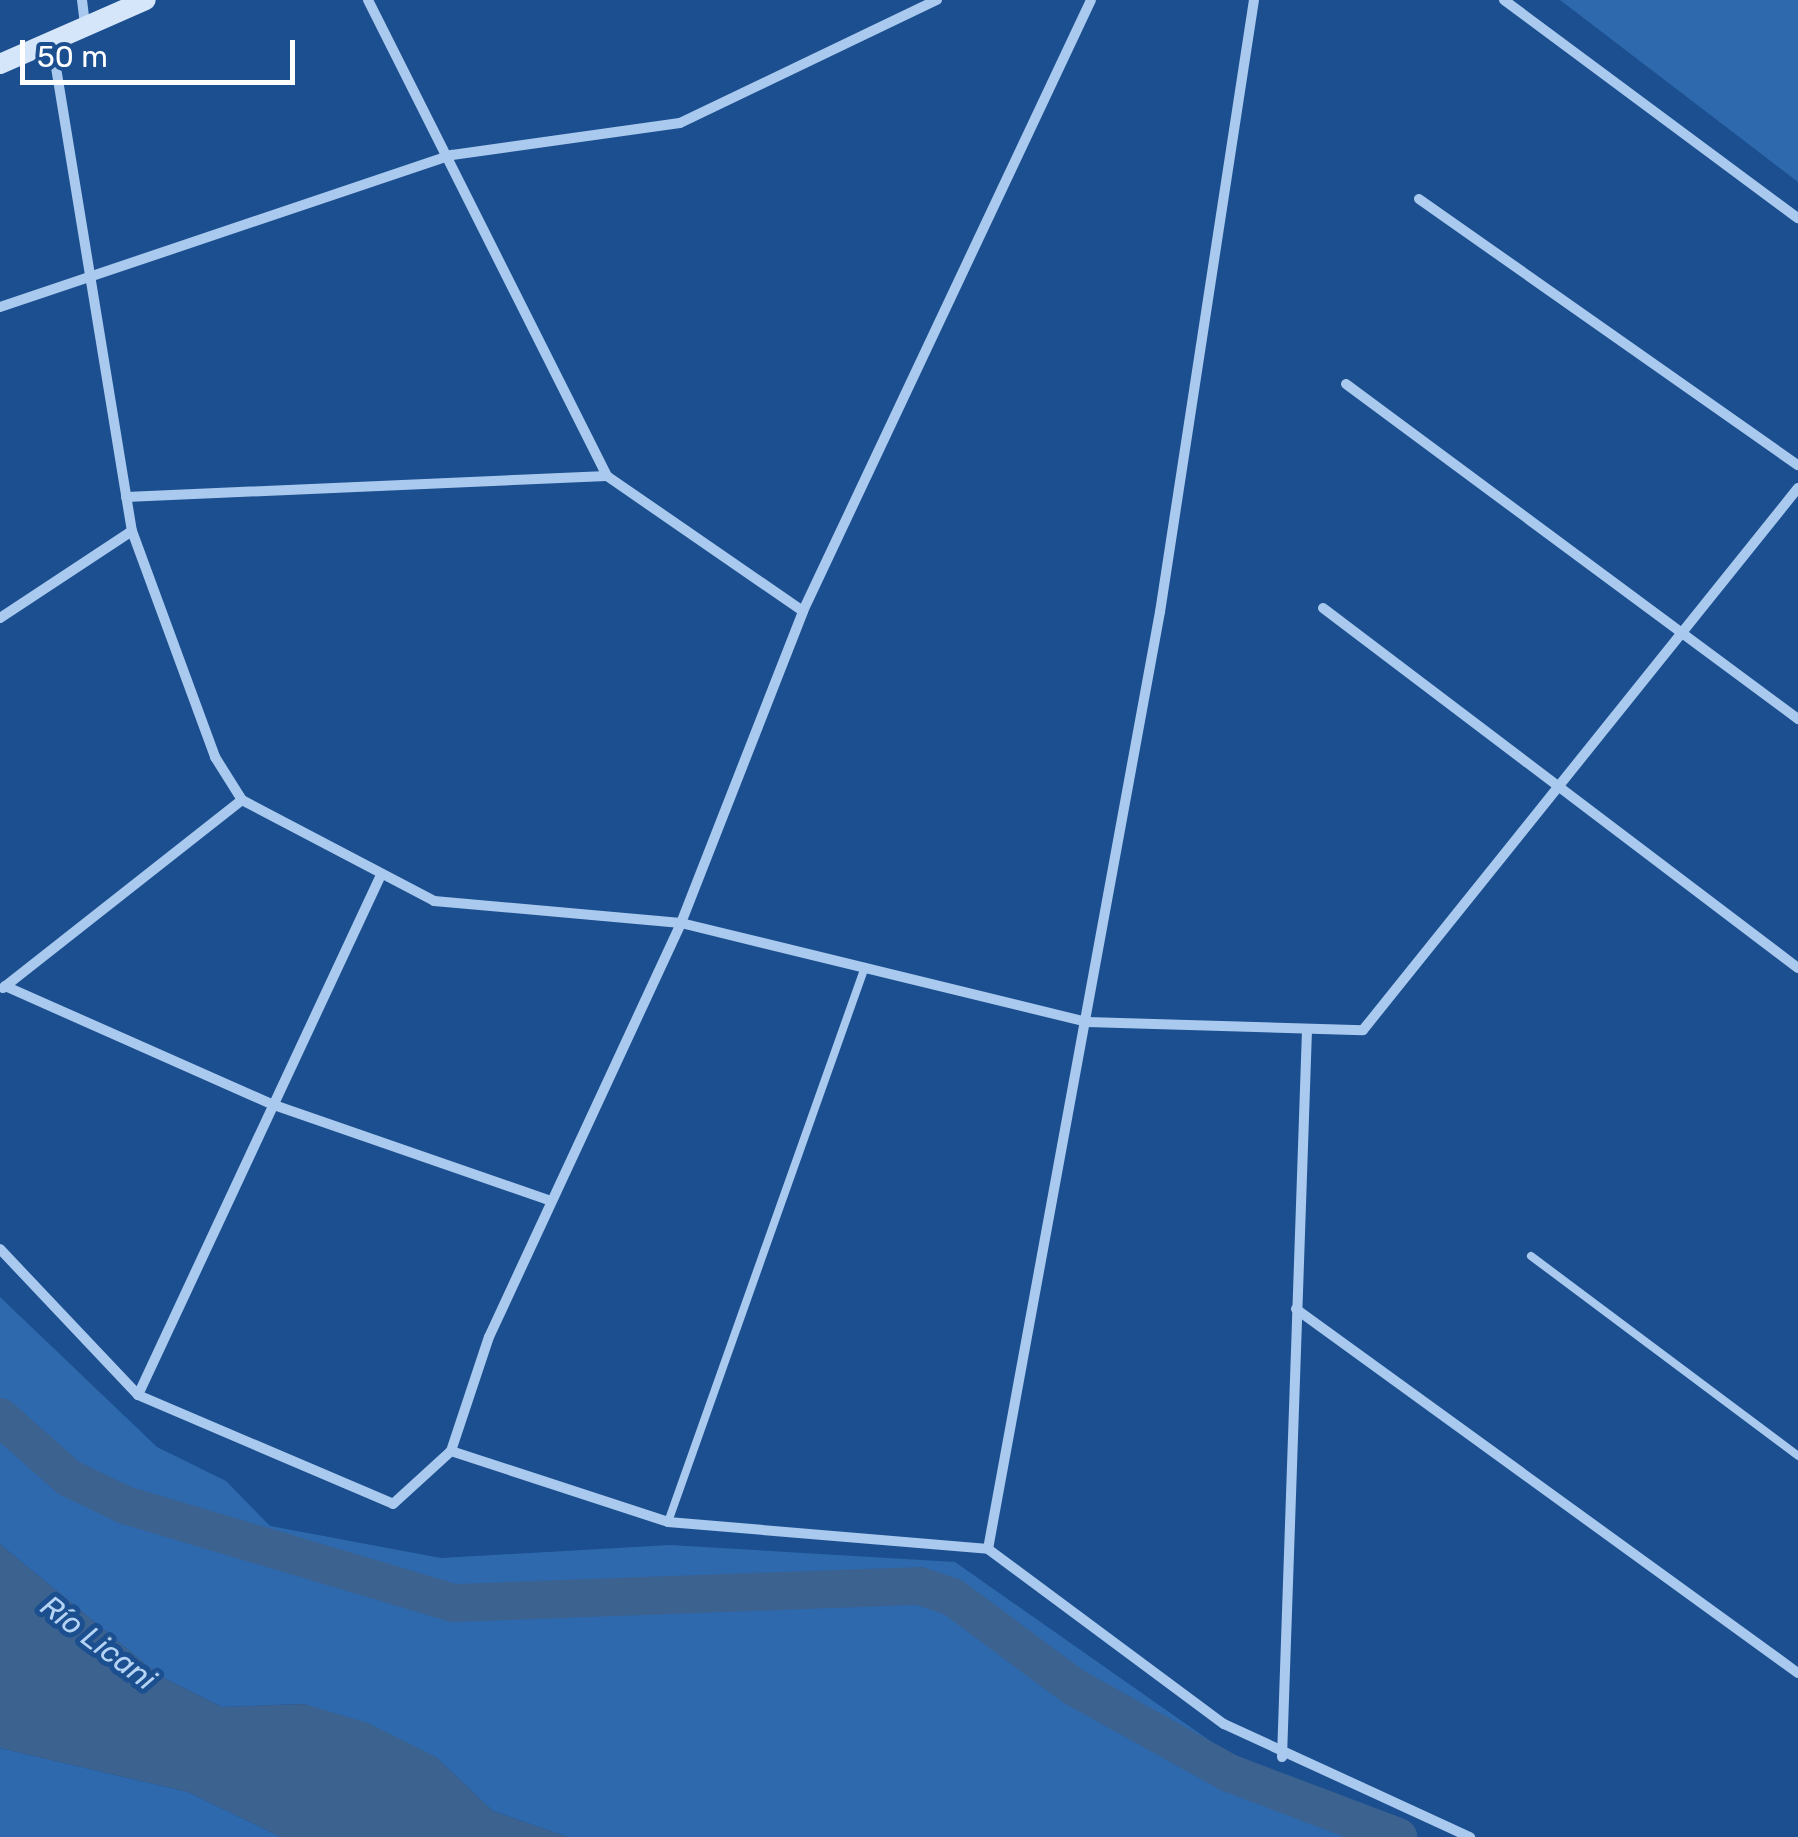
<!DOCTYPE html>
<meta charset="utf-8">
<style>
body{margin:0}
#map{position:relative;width:1798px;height:1837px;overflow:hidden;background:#1b4f8f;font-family:Rubik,sans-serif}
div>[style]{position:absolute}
.green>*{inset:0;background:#2e69ad}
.water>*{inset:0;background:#3c6290}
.canal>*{height:38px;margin:-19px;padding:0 19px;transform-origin:19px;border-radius:19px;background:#3c6290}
.lane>*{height:8px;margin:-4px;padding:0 4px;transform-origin:4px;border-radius:4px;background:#a9c9ee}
.street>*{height:10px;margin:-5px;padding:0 5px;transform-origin:5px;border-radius:5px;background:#a9c9ee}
.secondary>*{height:20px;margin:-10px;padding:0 10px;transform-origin:10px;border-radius:10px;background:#d6e6fa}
span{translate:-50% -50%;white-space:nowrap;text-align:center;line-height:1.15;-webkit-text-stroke:10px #1b4f8f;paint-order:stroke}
.water-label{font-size:30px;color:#b5d3f5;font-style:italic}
.scale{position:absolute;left:20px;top:40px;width:275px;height:45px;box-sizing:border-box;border:5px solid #fff;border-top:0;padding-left:12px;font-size:30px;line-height:35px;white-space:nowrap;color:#fff;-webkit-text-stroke:8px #1b4f8f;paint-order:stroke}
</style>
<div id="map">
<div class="green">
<i style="clip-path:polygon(1560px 0,1798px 0,1798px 182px)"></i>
<i style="clip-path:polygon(0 1297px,157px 1447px,226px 1481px,270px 1526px,441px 1558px,670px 1545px,955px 1562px,1226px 1752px,1382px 1837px,568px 1837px,493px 1811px,436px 1757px,304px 1704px,222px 1707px,160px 1676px,0 1544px)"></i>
<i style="clip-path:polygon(0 1748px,188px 1792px,281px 1837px,0 1837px)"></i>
</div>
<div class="water">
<i style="clip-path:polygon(0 1544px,160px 1676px,222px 1707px,304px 1704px,368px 1723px,436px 1757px,493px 1811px,568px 1837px,281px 1837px,188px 1792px,0 1748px)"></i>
</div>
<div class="canal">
<i style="left:0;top:1417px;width:92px;rotate:41.5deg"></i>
<i style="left:69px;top:1478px;width:62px;rotate:25.7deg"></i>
<i style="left:125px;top:1505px;width:342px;rotate:16.6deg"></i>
<i style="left:453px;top:1603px;width:467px;rotate:-2.1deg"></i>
<i style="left:920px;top:1586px;width:36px;rotate:19deg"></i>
<i style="left:954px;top:1598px;width:149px;rotate:36.6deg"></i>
<i style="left:1074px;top:1687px;width:177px;rotate:29deg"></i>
<i style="left:1229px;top:1773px;width:181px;rotate:20.7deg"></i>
</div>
<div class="lane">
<i style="left:1531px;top:1256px;width:334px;rotate:36.8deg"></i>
<i style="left:668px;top:1522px;width:589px;rotate:-70.46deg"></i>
</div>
<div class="street">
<i style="left:82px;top:0;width:26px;rotate:83deg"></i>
<i style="left:368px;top:0;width:533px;rotate:63.34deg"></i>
<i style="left:607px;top:476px;width:238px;rotate:34.6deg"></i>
<i style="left:1504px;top:0;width:366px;rotate:36.6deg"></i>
<i style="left:52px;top:43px;width:495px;rotate:80.7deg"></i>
<i style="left:132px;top:531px;width:241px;rotate:69.8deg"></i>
<i style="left:215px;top:757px;width:51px;rotate:57.9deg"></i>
<i style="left:242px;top:800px;width:217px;rotate:27.7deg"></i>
<i style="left:434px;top:901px;width:248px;rotate:5.1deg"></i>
<i style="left:681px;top:923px;width:418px;rotate:13.7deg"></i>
<i style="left:1087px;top:1022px;width:276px;rotate:1.7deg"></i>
<i style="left:1363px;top:1030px;width:695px;rotate:-51.25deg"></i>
<i style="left:1419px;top:199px;width:463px;rotate:35.1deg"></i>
<i style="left:0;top:307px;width:477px;rotate:-18.6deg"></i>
<i style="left:452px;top:155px;width:230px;rotate:-8deg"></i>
<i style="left:680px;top:123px;width:285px;rotate:-25.6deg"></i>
<i style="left:1346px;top:384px;width:563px;rotate:36.54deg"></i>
<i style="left:126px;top:497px;width:481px;rotate:-2.5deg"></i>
<i style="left:1323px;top:608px;width:596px;rotate:37.16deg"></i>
<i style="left:0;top:618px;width:158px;rotate:-33.4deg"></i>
<i style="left:5px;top:986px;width:294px;rotate:23.9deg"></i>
<i style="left:274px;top:1105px;width:290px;rotate:19.1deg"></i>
<i style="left:3px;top:988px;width:304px;rotate:-38.2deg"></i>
<i style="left:0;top:1249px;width:201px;rotate:46.6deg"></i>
<i style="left:138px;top:1395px;width:277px;rotate:23.1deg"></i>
<i style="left:393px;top:1504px;width:79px;rotate:-42.4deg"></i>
<i style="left:451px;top:1451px;width:228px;rotate:18.1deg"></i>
<i style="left:668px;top:1522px;width:321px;rotate:4.8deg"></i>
<i style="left:988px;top:1549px;width:294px;rotate:36.6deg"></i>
<i style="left:1224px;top:1724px;width:271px;rotate:24.7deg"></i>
<i style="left:1296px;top:1309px;width:620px;rotate:35.95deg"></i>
<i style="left:138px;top:1395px;width:570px;rotate:-64.96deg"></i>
<i style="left:451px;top:1451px;width:120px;rotate:-71.6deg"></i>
<i style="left:489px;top:1337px;width:456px;rotate:-65.1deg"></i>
<i style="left:681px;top:923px;width:335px;rotate:-68.6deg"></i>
<i style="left:803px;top:611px;width:675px;rotate:-64.76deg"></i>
<i style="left:988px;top:1549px;width:953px;rotate:-79.6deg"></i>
<i style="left:1160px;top:612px;width:619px;rotate:-81.27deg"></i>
<i style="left:1282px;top:1757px;width:726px;rotate:-88.03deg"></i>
</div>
<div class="secondary">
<i style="left:0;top:64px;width:159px;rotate:-23.7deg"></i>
</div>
<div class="water-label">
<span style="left:98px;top:1643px;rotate:37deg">Río Licani</span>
</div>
<div class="scale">50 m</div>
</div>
